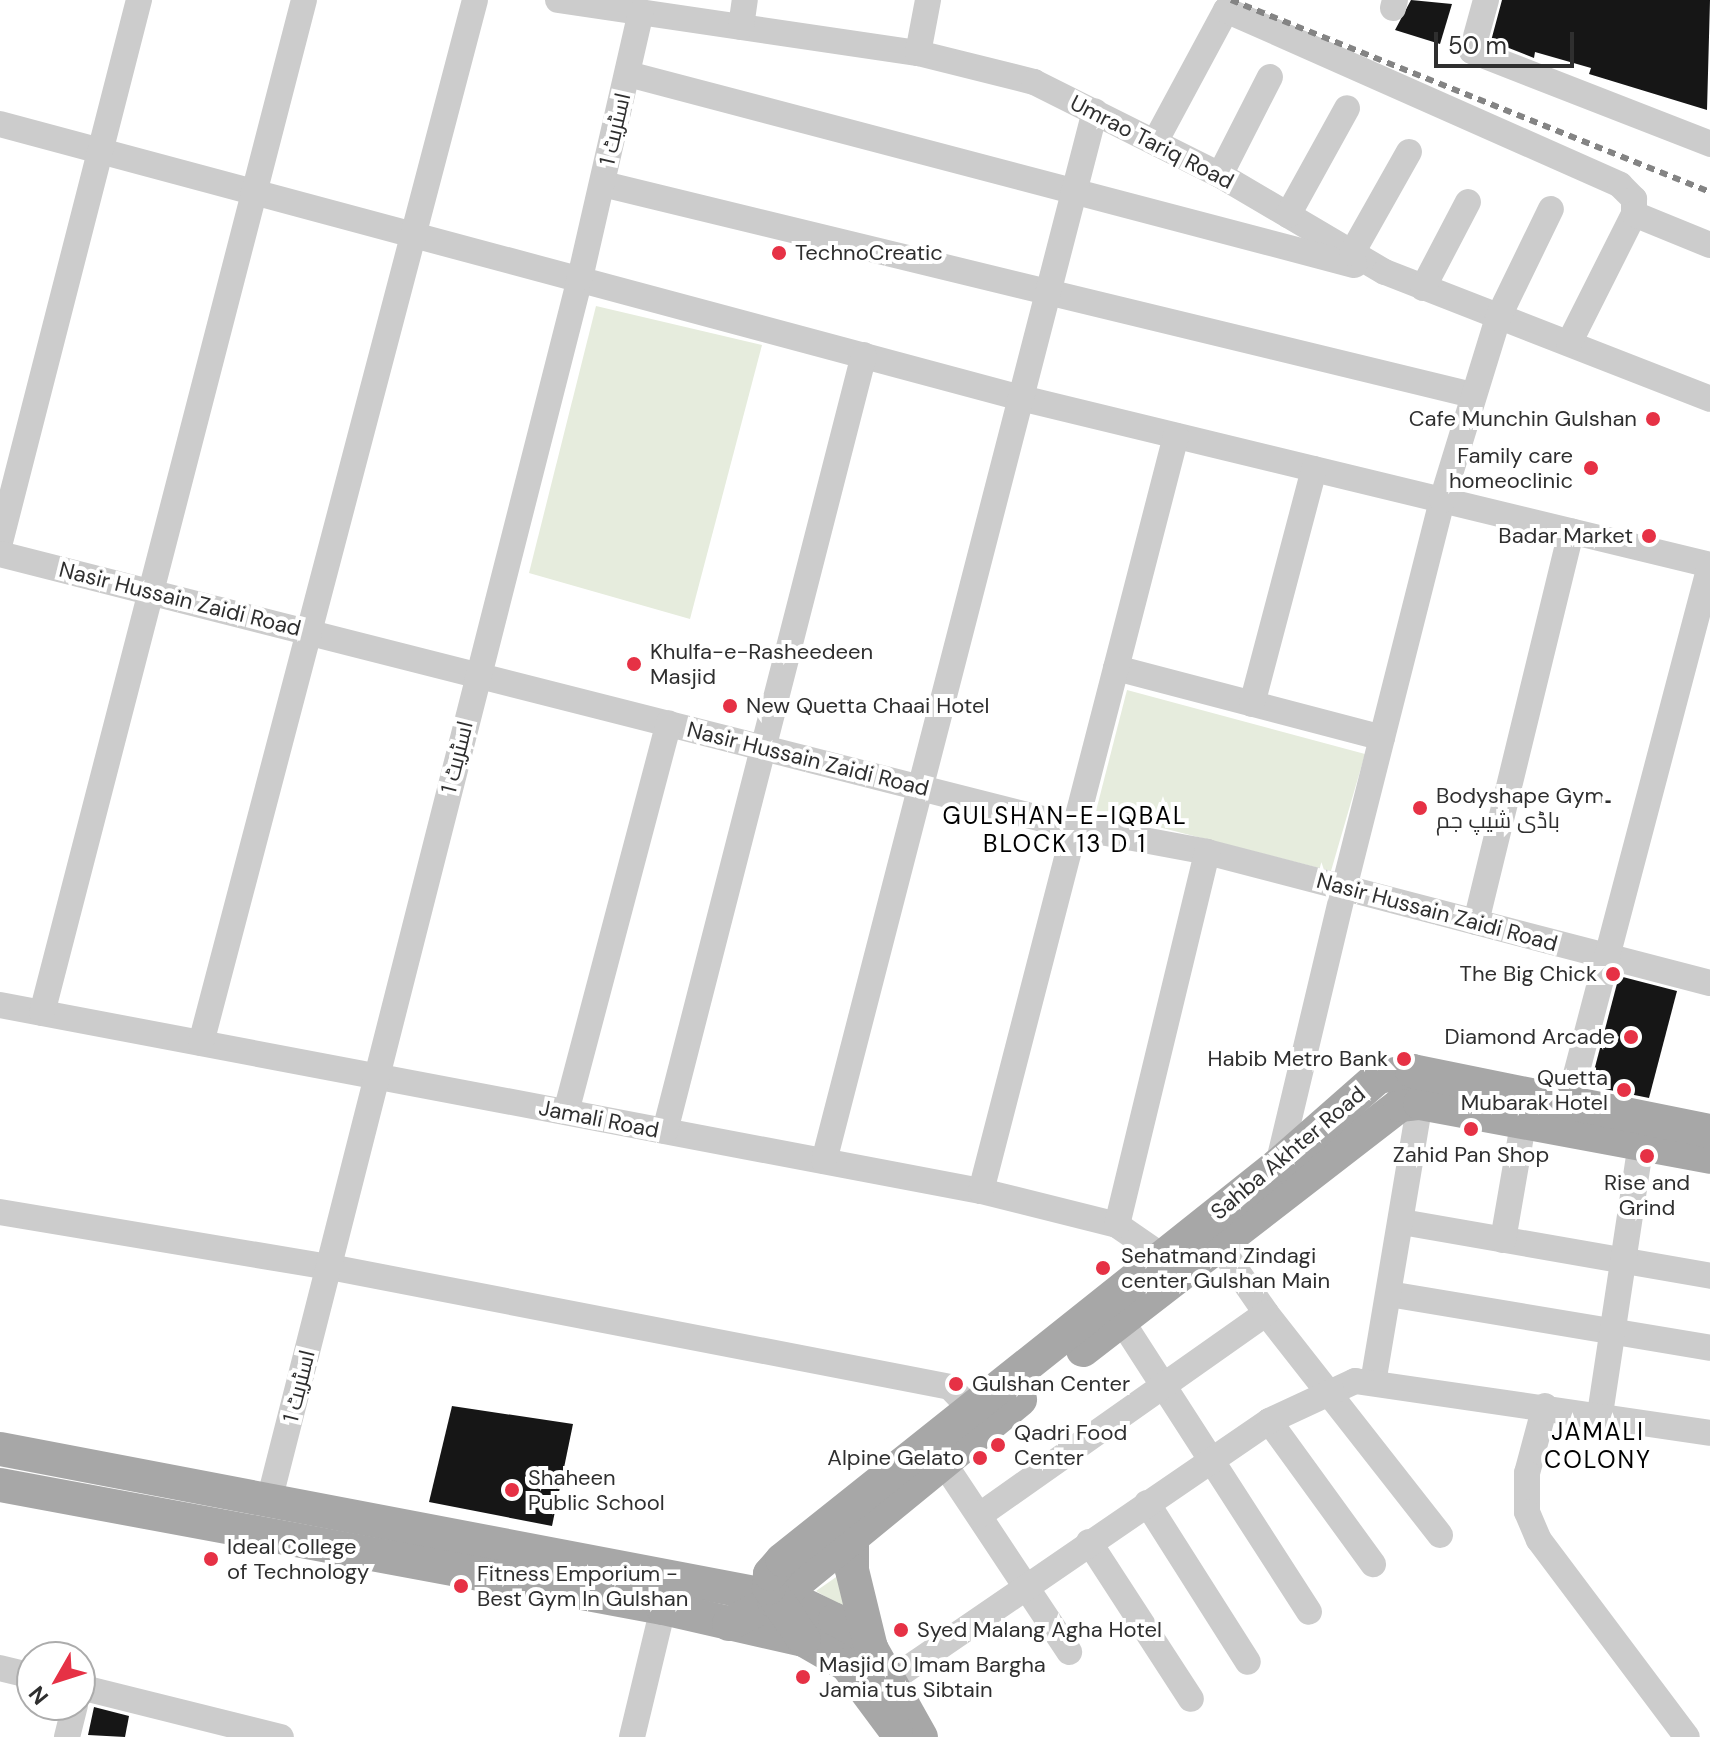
<!DOCTYPE html>
<meta charset="utf-8">
<style>
body{margin:0}
#map{position:relative;width:1710px;height:1737px;overflow:hidden;background:#fff;font-family:"DM Sans",Cairo,sans-serif}
div>[style]{position:absolute}
.green>*{inset:0;background:#e6ecdd}
.building>*{inset:0;background:#161616}
.minor>*{height:26px;margin:-13px;padding:0 13px;transform-origin:13px;border-radius:13px;background:#ccc}
.major>*{height:34px;margin:-17px;padding:0 17px;transform-origin:17px;border-radius:17px;background:#a7a7a7}
.rail>*{height:6px;margin-top:-3px;transform-origin:0;background:repeating-linear-gradient(90deg,#848484 0 8px,transparent 0 14px)}
.dots>*{width:22px;height:22px;translate:-50% -50%;box-sizing:border-box;border:4px solid #fff;border-radius:50%}
span{translate:-50% -50%;white-space:nowrap;text-align:center;line-height:1.15;-webkit-text-stroke:8px #fff;paint-order:stroke}
.street-label{font-size:22px;color:#2f2f2f}
.poi-label{font-size:22px;color:#2f2f2f}
.left{translate:0 -50%;text-align:left}
.right{translate:-100% -50%;text-align:right}
.neighbourhood-label{font-size:24px;color:#000;letter-spacing:2px}
.north{position:absolute;left:16px;top:1641px;width:80px;height:80px;box-sizing:border-box;background:#fff;border:2px solid #acacac;border-radius:50%;rotate:231deg;font-size:22px;font-weight:700;line-height:32px;text-align:center;color:#2f2f2f}
.north::after{content:'';display:block;margin:auto;width:28px;height:36px;background:#e63145;clip-path:polygon(50% 0,100% 100%,50% 72%,0 100%)}
.scale{position:absolute;left:1434px;top:32px;width:140px;height:36px;box-sizing:border-box;border:4px solid #2f2f2f;border-top:0;padding-left:10px;font-size:24px;line-height:28px;white-space:nowrap;color:#2f2f2f;-webkit-text-stroke:6px #fff;paint-order:stroke}
</style>
<div id="map">
<div class="green">
<i style="clip-path:polygon(596px 306px,762px 345px,690px 619px,529px 573px)"></i>
<i style="clip-path:polygon(1127px 690px,1365px 754px,1331px 871px,1096px 811px)"></i>
<i style="clip-path:polygon(842px 1573px,850px 1611px,816px 1591px)"></i>
</div>
<div class="building">
<i style="clip-path:polygon(1411px 0,1452px 4px,1440px 44px,1395px 30px)"></i>
<i style="clip-path:polygon(1502px 0,1710px 0,1707px 110px,1589px 74px,1591px 68px,1535px 52px,1534px 58px,1491px 41px)"></i>
<i style="clip-path:polygon(1619px 976px,1677px 991px,1649px 1098px,1590px 1086px)"></i>
<i style="clip-path:polygon(452px 1406px,573px 1424px,552px 1526px,429px 1502px)"></i>
<i style="clip-path:polygon(94px 1707px,129px 1716px,125px 1737px,88px 1735px)"></i>
</div>
<div class="minor">
<i style="left:558px;top:0;width:364px;rotate:8.4deg"></i>
<i style="left:918px;top:53px;width:120px;rotate:14deg"></i>
<i style="left:1034px;top:82px;width:208px;rotate:26.6deg"></i>
<i style="left:1220px;top:175px;width:191px;rotate:30.5deg"></i>
<i style="left:1385px;top:272px;width:349px;rotate:21.3deg"></i>
<i style="left:1486px;top:0;width:53px;rotate:105.4deg"></i>
<i style="left:1472px;top:51px;width:256px;rotate:21.3deg"></i>
<i style="left:1393px;top:8px;width:8px;rotate:-76deg"></i>
<i style="left:741px;top:27px;width:27px;rotate:-82deg"></i>
<i style="left:918px;top:53px;width:54px;rotate:-79.3deg"></i>
<i style="left:628px;top:74px;width:751px;rotate:14.74deg"></i>
<i style="left:0;top:124px;width:1057px;rotate:15.02deg"></i>
<i style="left:1021px;top:398px;width:709px;rotate:13.62deg"></i>
<i style="left:1155px;top:142px;width:150px;rotate:-61.7deg"></i>
<i style="left:1226px;top:10px;width:431px;rotate:23.9deg"></i>
<i style="left:1620px;top:185px;width:20px;rotate:45deg"></i>
<i style="left:1634px;top:199px;width:15px;rotate:90deg"></i>
<i style="left:1634px;top:214px;width:144px;rotate:116.7deg"></i>
<i style="left:1220px;top:175px;width:110px;rotate:-63deg"></i>
<i style="left:603px;top:184px;width:894px;rotate:13.65deg"></i>
<i style="left:1634px;top:214px;width:82px;rotate:22.2deg"></i>
<i style="left:1288px;top:215px;width:122px;rotate:-61.1deg"></i>
<i style="left:1352px;top:253px;width:116px;rotate:-60.6deg"></i>
<i style="left:1423px;top:288px;width:97px;rotate:-62.4deg"></i>
<i style="left:0;top:542px;width:560px;rotate:-75.62deg"></i>
<i style="left:0;top:554px;width:1108px;rotate:14.26deg"></i>
<i style="left:1074px;top:827px;width:135px;rotate:10.6deg"></i>
<i style="left:1207px;top:852px;width:520px;rotate:14.6deg"></i>
<i style="left:1116px;top:668px;width:275px;rotate:14.7deg"></i>
<i style="left:1252px;top:704px;width:243px;rotate:-75.2deg"></i>
<i style="left:1476px;top:922px;width:402px;rotate:-76.3deg"></i>
<i style="left:0;top:1005px;width:998px;rotate:10.74deg"></i>
<i style="left:981px;top:1191px;width:140px;rotate:14deg"></i>
<i style="left:1117px;top:1225px;width:55px;rotate:34.6deg"></i>
<i style="left:1162px;top:1256px;width:19px;rotate:51deg"></i>
<i style="left:42px;top:1013px;width:1046px;rotate:-75.5deg"></i>
<i style="left:201px;top:1043px;width:1078px;rotate:-75.28deg"></i>
<i style="left:1569px;top:1101px;width:553px;rotate:-75.24deg"></i>
<i style="left:566px;top:1112px;width:402px;rotate:-75.2deg"></i>
<i style="left:665px;top:1131px;width:801px;rotate:-75.62deg"></i>
<i style="left:824px;top:1161px;width:1084px;rotate:-75.53deg"></i>
<i style="left:1282px;top:1170px;width:6px;rotate:-129deg"></i>
<i style="left:1278px;top:1165px;width:285px;rotate:-76.6deg"></i>
<i style="left:1344px;top:888px;width:400px;rotate:-75.8deg"></i>
<i style="left:1442px;top:500px;width:190px;rotate:-72.9deg"></i>
<i style="left:1498px;top:318px;width:121px;rotate:-64.1deg"></i>
<i style="left:981px;top:1191px;width:780px;rotate:-75.52deg"></i>
<i style="left:0;top:1212px;width:335px;rotate:9.5deg"></i>
<i style="left:330px;top:1267px;width:632px;rotate:10.95deg"></i>
<i style="left:950px;top:1387px;width:47px;rotate:46.7deg"></i>
<i style="left:1402px;top:1222px;width:313px;rotate:9.9deg"></i>
<i style="left:1117px;top:1225px;width:384px;rotate:-76.4deg"></i>
<i style="left:1503px;top:1240px;width:118px;rotate:-80.2deg"></i>
<i style="left:1219px;top:1245px;width:83px;rotate:55.3deg"></i>
<i style="left:1266px;top:1313px;width:282px;rotate:51.9deg"></i>
<i style="left:1389px;top:1294px;width:326px;rotate:9.5deg"></i>
<i style="left:1121px;top:1320px;width:347px;rotate:57.2deg"></i>
<i style="left:1373px;top:1383px;width:284px;rotate:-80.5deg"></i>
<i style="left:1545px;top:1406px;width:69px;rotate:105deg"></i>
<i style="left:1527px;top:1473px;width:39px;rotate:90deg"></i>
<i style="left:1527px;top:1512px;width:30px;rotate:67deg"></i>
<i style="left:1539px;top:1540px;width:246px;rotate:53.1deg"></i>
<i style="left:1600px;top:1414px;width:274px;rotate:-81.4deg"></i>
<i style="left:1269px;top:1421px;width:177px;rotate:54deg"></i>
<i style="left:943px;top:1462px;width:228px;rotate:56.4deg"></i>
<i style="left:269px;top:1501px;width:1262px;rotate:-75.73deg"></i>
<i style="left:580px;top:278px;width:273px;rotate:-77.1deg"></i>
<i style="left:1147px;top:1503px;width:188px;rotate:57.6deg"></i>
<i style="left:980px;top:1515px;width:350px;rotate:-35.2deg"></i>
<i style="left:1089px;top:1542px;width:187px;rotate:57deg"></i>
<i style="left:0;top:1668px;width:33px;rotate:14deg"></i>
<i style="left:891px;top:1680px;width:458px;rotate:-34.4deg"></i>
<i style="left:1269px;top:1421px;width:95px;rotate:-24.9deg"></i>
<i style="left:1355px;top:1381px;width:359px;rotate:8.3deg"></i>
<i style="left:80px;top:1687px;width:207px;rotate:14deg"></i>
<i style="left:67px;top:1737px;width:33px;rotate:-76deg"></i>
<i style="left:632px;top:1737px;width:133px;rotate:-76.5deg"></i>
</div>
<div class="major">
<i style="left:1083px;top:1350px;width:401px;rotate:-37.7deg"></i>
<i style="left:1400px;top:1105px;width:20px;rotate:-6deg"></i>
<i style="left:1420px;top:1103px;width:295px;rotate:10.5deg"></i>
<i style="left:0;top:1449px;width:810px;rotate:10.81deg"></i>
<i style="left:796px;top:1601px;width:43px;rotate:26deg"></i>
<i style="left:835px;top:1620px;width:46px;rotate:37.9deg"></i>
<i style="left:871px;top:1648px;width:102px;rotate:60.7deg"></i>
<i style="left:0;top:1485px;width:674px;rotate:10.51deg"></i>
<i style="left:663px;top:1608px;width:145px;rotate:12.8deg"></i>
<i style="left:804px;top:1640px;width:50px;rotate:30.2deg"></i>
<i style="left:847px;top:1665px;width:82px;rotate:53.4deg"></i>
<i style="left:852px;top:1537px;width:33px;rotate:90deg"></i>
<i style="left:852px;top:1570px;width:80px;rotate:76.3deg"></i>
<i style="left:729px;top:1624px;width:51px;rotate:-27.1deg"></i>
<i style="left:774px;top:1601px;width:318px;rotate:-39.3deg"></i>
<i style="left:804px;top:1640px;width:63px;rotate:-123.9deg"></i>
<i style="left:769px;top:1588px;width:14px;rotate:-86deg"></i>
<i style="left:770px;top:1574px;width:18px;rotate:-49deg"></i>
<i style="left:782px;top:1560px;width:634px;rotate:-38.53deg"></i>
<i style="left:1278px;top:1165px;width:133px;rotate:-41.3deg"></i>
<i style="left:1378px;top:1077px;width:35px;rotate:-10deg"></i>
<i style="left:1412px;top:1071px;width:304px;rotate:11.4deg"></i>
</div>
<div class="rail">
<i style="left:1231px;top:0;width:516px;rotate:21.84deg"></i>
</div>
<div class="dots">
<i style="left:779px;top:253px;background:#e63145"></i>
<i style="left:1653px;top:419px;background:#e63145"></i>
<i style="left:1591px;top:468px;background:#e63145"></i>
<i style="left:1649px;top:536px;background:#e63145"></i>
<i style="left:634px;top:664px;background:#e63145"></i>
<i style="left:730px;top:706px;background:#e63145"></i>
<i style="left:1420px;top:808px;background:#e63145"></i>
<i style="left:1613px;top:974px;background:#e63145"></i>
<i style="left:1631px;top:1037px;background:#e63145"></i>
<i style="left:1404px;top:1059px;background:#e63145"></i>
<i style="left:1624px;top:1090px;background:#e63145"></i>
<i style="left:1471px;top:1129px;background:#e63145"></i>
<i style="left:1647px;top:1156px;background:#e63145"></i>
<i style="left:1103px;top:1268px;background:#e63145"></i>
<i style="left:956px;top:1384px;background:#e63145"></i>
<i style="left:998px;top:1445px;background:#e63145"></i>
<i style="left:980px;top:1458px;background:#e63145"></i>
<i style="left:512px;top:1490px;background:#e63145"></i>
<i style="left:211px;top:1559px;background:#e63145"></i>
<i style="left:461px;top:1586px;background:#e63145"></i>
<i style="left:901px;top:1630px;background:#e63145"></i>
<i style="left:803px;top:1677px;background:#e63145"></i>
</div>
<div class="street-label">
<span style="left:615px;top:129px;rotate:-77deg">اسٹریٹ 1</span>
<span style="left:1152px;top:142px;rotate:27deg">Umrao Tariq Road</span>
<span style="left:180px;top:599px;rotate:14deg">Nasir Hussain Zaidi Road</span>
<span style="left:457px;top:757px;rotate:-76deg">اسٹریٹ 1</span>
<span style="left:808px;top:759px;rotate:14deg">Nasir Hussain Zaidi Road</span>
<span style="left:1437px;top:912px;rotate:15deg">Nasir Hussain Zaidi Road</span>
<span style="left:599px;top:1119px;rotate:11deg">Jamali Road</span>
<span style="left:1288px;top:1153px;rotate:-40deg">Sahba Akhter Road</span>
<span style="left:299px;top:1386px;rotate:-76deg">اسٹریٹ 1</span>
</div>
<div class="poi-label">
<span class="left" style="left:795px;top:253px">TechnoCreatic</span>
<span class="right" style="left:1637px;top:419px">Cafe Munchin Gulshan</span>
<span class="right" style="left:1573px;top:468px">Family care<br>homeoclinic</span>
<span class="right" style="left:1633px;top:536px">Badar Market</span>
<span class="left" style="left:650px;top:664px">Khulfa-e-Rasheedeen<br>Masjid</span>
<span class="left" style="left:746px;top:706px">New Quetta Chaai Hotel</span>
<span class="left" style="left:1436px;top:808px">Bodyshape Gym۔<br>باڈی شیپ جم</span>
<span class="right" style="left:1597px;top:974px">The Big Chick</span>
<span class="right" style="left:1615px;top:1037px">Diamond Arcade</span>
<span class="right" style="left:1388px;top:1059px">Habib Metro Bank</span>
<span class="right" style="left:1608px;top:1090px">Quetta<br>Mubarak Hotel</span>
<span style="left:1471px;top:1155px">Zahid Pan Shop</span>
<span style="left:1647px;top:1195px">Rise and<br>Grind</span>
<span class="left" style="left:1121px;top:1268px">Sehatmand Zindagi<br>center Gulshan Main</span>
<span class="left" style="left:972px;top:1384px">Gulshan Center</span>
<span class="left" style="left:1014px;top:1445px">Qadri Food<br>Center</span>
<span class="right" style="left:964px;top:1458px">Alpine Gelato</span>
<span class="left" style="left:528px;top:1490px">Shaheen<br>Public School</span>
<span class="left" style="left:227px;top:1559px">Ideal College<br>of Technology</span>
<span class="left" style="left:477px;top:1586px">Fitness Emporium -<br>Best Gym In Gulshan</span>
<span class="left" style="left:917px;top:1630px">Syed Malang Agha Hotel</span>
<span class="left" style="left:819px;top:1677px">Masjid O Imam Bargha<br>Jamia tus Sibtain</span>
</div>
<div class="neighbourhood-label">
<span style="left:1065px;top:830px">GULSHAN-E-IQBAL<br>BLOCK 13 D 1</span>
<span style="left:1598px;top:1446px">JAMALI<br>COLONY</span>
</div>
<div class="north">N</div>
<div class="scale">50 m</div>
</div>
